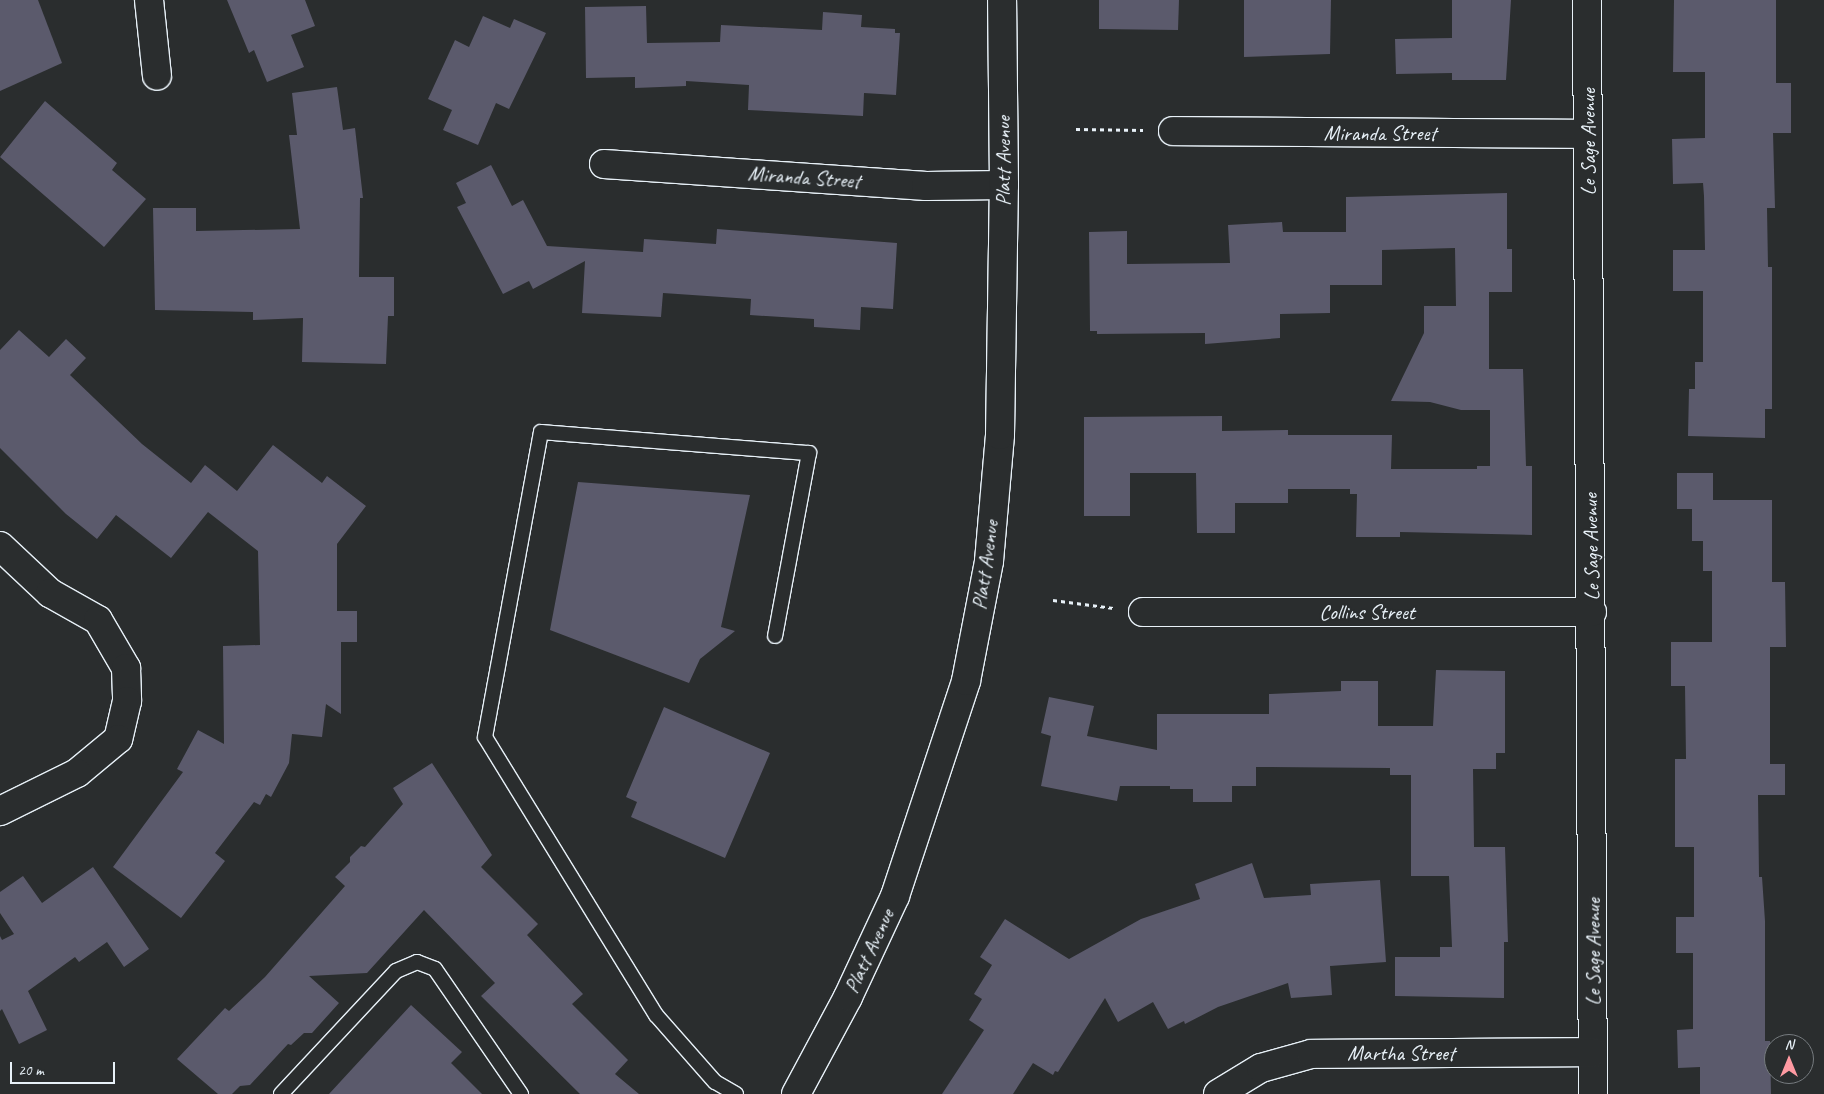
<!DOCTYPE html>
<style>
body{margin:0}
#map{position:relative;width:1824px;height:1094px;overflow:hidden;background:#2a2d2e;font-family:Caveat,sans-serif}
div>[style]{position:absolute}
.building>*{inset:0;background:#5b5a6c}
.path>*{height:3px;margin-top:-1.5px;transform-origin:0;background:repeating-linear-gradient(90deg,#e8f1f8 0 4px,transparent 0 8px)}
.roads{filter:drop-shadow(1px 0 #e8f1f8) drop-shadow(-1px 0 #e8f1f8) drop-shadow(0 1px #e8f1f8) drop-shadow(0 -1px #e8f1f8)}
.service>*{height:14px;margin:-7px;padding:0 7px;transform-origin:7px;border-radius:7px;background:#2a2d2e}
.minor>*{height:28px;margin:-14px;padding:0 14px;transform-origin:14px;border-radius:14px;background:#2a2d2e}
.secondary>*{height:28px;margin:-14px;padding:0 14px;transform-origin:14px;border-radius:14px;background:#2a2d2e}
span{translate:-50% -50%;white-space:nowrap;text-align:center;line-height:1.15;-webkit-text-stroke:4px #2a2d2e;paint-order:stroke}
.street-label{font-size:21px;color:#e8f1f8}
.north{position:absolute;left:1764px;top:1034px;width:50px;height:50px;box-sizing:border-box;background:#2a2d2e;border:1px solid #767b7f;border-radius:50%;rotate:0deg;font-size:14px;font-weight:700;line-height:20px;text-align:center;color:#e8f1f8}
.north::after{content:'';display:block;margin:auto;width:18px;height:22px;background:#ff9aa2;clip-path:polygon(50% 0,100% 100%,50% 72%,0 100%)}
.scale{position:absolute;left:10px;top:1062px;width:105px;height:22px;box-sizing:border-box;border:2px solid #e8f1f8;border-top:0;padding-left:6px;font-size:15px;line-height:18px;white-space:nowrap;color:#e8f1f8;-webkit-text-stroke:4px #2a2d2e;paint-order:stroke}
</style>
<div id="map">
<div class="building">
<i style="clip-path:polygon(0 0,38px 0,62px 63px,0 91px)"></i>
<i style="clip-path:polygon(227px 0,305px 0,315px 26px,291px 35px,304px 67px,267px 82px,254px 50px,249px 53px)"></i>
<i style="clip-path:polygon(1099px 0,1179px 0,1178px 30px,1099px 29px)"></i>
<i style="clip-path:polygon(1244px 0,1331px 0,1330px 54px,1244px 57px)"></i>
<i style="clip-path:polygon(1452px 0,1511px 0,1506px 80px,1452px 80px,1452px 73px,1396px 74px,1395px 39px,1452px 38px)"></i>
<i style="clip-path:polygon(1674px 0,1776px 0,1776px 83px,1791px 83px,1791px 133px,1773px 133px,1775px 208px,1767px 208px,1768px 267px,1772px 267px,1772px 409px,1765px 409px,1765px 438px,1688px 436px,1689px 389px,1695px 389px,1695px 362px,1703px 362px,1703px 291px,1673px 291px,1673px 250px,1705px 250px,1704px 196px,1703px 183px,1673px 184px,1672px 139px,1705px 138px,1705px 72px,1673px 72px)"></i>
<i style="clip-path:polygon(646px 6px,647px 43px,720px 42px,721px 25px,822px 30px,823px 12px,862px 15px,861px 27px,895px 29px,895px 33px,900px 33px,896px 95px,864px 93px,863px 116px,748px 110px,749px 85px,686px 81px,686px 86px,635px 88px,635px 77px,586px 78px,585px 7px)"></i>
<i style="clip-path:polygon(483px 16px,510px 28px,514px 19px,546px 33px,509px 109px,496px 103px,478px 145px,443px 130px,452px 110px,428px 99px,455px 40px,469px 47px)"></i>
<i style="clip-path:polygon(337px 87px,343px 130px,355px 128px,363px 198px,360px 198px,359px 277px,394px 277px,394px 316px,388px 316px,386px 364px,302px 362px,303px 318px,253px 320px,253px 312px,155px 310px,153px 208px,196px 208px,196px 231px,300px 229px,289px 135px,297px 135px,292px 93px)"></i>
<i style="clip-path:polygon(45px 101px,117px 163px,112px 170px,146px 199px,104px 247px,0 157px)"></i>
<i style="clip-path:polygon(491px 165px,512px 206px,523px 200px,547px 246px,643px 252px,644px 239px,716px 244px,717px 229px,897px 243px,893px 309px,861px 307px,860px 330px,814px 327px,814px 319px,750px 315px,751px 299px,663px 293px,661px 317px,582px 313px,585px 261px,533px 289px,529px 281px,503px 294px,457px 207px,466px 203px,456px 183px)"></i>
<i style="clip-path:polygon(1507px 193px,1507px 249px,1512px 249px,1512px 292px,1489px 292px,1489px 369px,1523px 369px,1526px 466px,1532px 466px,1532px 535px,1400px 532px,1400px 537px,1356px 537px,1357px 494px,1350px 494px,1350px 489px,1288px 489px,1288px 503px,1235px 503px,1235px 533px,1197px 533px,1196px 473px,1130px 473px,1130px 516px,1084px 516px,1084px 417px,1222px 416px,1222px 431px,1288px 430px,1288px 435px,1392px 435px,1391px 469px,1477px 469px,1477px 466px,1490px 466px,1490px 410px,1461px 410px,1430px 402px,1391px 401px,1424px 333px,1424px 306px,1456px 306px,1455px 248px,1382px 250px,1382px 285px,1330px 285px,1330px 313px,1280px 314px,1280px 338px,1205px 344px,1205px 333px,1097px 334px,1097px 331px,1090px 331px,1089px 232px,1127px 231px,1127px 264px,1230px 263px,1228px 225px,1282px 222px,1283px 232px,1346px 232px,1346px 197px)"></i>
<i style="clip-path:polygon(19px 330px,49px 357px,66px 339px,86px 358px,70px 375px,142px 444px,191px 483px,205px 465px,237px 491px,273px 445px,322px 483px,327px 476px,366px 506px,337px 544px,337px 611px,357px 611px,357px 642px,341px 642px,341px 714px,326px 704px,322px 737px,292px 734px,289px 763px,271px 797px,266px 794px,260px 805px,254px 802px,215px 853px,225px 861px,181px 918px,113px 867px,183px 772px,177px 769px,198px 730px,224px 744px,223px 646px,260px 645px,258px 551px,208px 512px,171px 558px,116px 515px,97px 539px,66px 514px,0 448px,0 350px)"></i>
<i style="clip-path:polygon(1677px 473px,1713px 473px,1713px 500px,1772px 500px,1772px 582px,1785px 582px,1786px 647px,1770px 647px,1770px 764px,1785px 764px,1785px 795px,1758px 795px,1759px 877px,1762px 877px,1765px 921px,1765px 1041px,1770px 1041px,1771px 1094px,1700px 1094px,1700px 1067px,1678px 1068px,1677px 1030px,1693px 1029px,1693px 953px,1676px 953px,1676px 917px,1694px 917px,1694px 847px,1675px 847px,1675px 759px,1686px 759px,1685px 686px,1671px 686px,1671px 642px,1712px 642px,1712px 571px,1703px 571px,1703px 541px,1692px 541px,1692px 509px,1677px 509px)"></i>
<i style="clip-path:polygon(578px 482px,750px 495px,721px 627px,735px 631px,700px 659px,689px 683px,550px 630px)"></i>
<i style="clip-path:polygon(1436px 670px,1505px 671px,1505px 753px,1496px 753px,1496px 769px,1473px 769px,1474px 847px,1505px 847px,1508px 942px,1504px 942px,1504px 998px,1395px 996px,1395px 957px,1440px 957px,1440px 947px,1452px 947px,1449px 876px,1411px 876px,1411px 775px,1390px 775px,1390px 768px,1256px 767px,1256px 786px,1232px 786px,1232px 802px,1193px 802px,1193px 789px,1170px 789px,1170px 786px,1120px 786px,1117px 801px,1041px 786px,1051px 736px,1041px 733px,1049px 697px,1094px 706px,1087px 736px,1157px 750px,1157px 714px,1269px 714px,1269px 694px,1341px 691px,1341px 681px,1378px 681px,1378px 726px,1433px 726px)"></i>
<i style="clip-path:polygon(664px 707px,770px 753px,725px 858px,631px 817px,637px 802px,626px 797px)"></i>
<i style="clip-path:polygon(432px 763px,492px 855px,481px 867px,538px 924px,527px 935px,583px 994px,572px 1004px,628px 1060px,615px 1074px,639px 1094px,580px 1094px,481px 996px,495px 983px,424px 910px,367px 973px,309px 976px,339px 1003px,312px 1033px,304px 1033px,291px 1045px,288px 1044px,250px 1085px,240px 1086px,232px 1094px,218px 1094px,177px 1059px,225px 1008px,229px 1011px,265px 977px,345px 886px,335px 877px,350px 862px,350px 857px,361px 846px,365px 847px,403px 804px,393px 788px)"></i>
<i style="clip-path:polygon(1252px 863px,1264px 898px,1311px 895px,1310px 884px,1380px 880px,1386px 962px,1330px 966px,1332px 995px,1291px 998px,1288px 983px,1218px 1007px,1185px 1024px,1184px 1021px,1168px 1029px,1153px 1002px,1118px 1022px,1105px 998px,1058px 1072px,1055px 1071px,1053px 1075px,1033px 1063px,1013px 1094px,942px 1094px,984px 1030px,969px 1020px,982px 999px,974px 994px,992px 965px,980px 957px,1005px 919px,1069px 959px,1141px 919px,1200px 899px,1195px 884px)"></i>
<i style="clip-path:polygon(93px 867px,149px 949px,124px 967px,107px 942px,79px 962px,75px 957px,28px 991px,47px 1030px,19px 1044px,2px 1009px,0 1011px,0 936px,2px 940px,14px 934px,0 913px,0 892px,23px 876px,42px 903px)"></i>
<i style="clip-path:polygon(411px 1005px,462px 1052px,451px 1063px,482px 1094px,329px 1094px)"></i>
</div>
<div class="path">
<i style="left:1076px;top:129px;width:67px;rotate:0.9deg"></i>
<i style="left:1053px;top:600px;width:61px;rotate:7.6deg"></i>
</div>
<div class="roads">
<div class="service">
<i style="left:281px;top:1094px;width:168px;rotate:-46.9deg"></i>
<i style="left:396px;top:971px;width:23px;rotate:-23deg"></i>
<i style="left:417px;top:962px;width:19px;rotate:21deg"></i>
<i style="left:435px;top:969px;width:152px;rotate:55.5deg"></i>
<i style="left:736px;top:1094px;width:24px;rotate:-150deg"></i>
<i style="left:715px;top:1082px;width:89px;rotate:-131.4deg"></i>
<i style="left:656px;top:1015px;width:326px;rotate:-121.6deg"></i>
<i style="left:485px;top:737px;width:310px;rotate:-79.6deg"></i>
<i style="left:541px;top:432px;width:269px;rotate:4.5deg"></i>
<i style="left:809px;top:453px;width:186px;rotate:100.5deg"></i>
</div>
<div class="minor">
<i style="left:149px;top:0;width:76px;rotate:84deg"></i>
<i style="left:1587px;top:0;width:1094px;rotate:89.69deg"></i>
<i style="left:1173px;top:131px;width:414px;rotate:0.4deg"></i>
<i style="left:604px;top:164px;width:323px;rotate:3.9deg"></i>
<i style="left:926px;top:186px;width:78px;rotate:-0.7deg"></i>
<i style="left:0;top:546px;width:69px;rotate:43.2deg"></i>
<i style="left:50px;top:593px;width:55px;rotate:29.4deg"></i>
<i style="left:98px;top:620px;width:56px;rotate:59.7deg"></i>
<i style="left:126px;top:668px;width:33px;rotate:88deg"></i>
<i style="left:127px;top:701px;width:39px;rotate:103deg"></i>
<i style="left:118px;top:739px;width:53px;rotate:140.3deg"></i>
<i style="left:77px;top:773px;width:86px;rotate:153.7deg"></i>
<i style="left:1143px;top:612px;width:449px"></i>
<i style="left:1218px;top:1094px;width:50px;rotate:-31.2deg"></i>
<i style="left:1261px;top:1068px;width:52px;rotate:-15.6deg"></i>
<i style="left:1311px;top:1054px;width:282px;rotate:-0.4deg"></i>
</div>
<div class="secondary">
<i style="left:796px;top:1094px;width:110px;rotate:-61.8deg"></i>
<i style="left:848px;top:997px;width:111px;rotate:-65deg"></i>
<i style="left:895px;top:896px;width:226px;rotate:-71.7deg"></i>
<i style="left:966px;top:681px;width:122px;rotate:-79.1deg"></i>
<i style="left:989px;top:561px;width:126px;rotate:-85deg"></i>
<i style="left:1000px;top:435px;width:250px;rotate:-89.1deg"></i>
<i style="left:1004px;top:185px;width:185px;rotate:-90.6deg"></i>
</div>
</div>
<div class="street-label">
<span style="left:1380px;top:133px">Miranda Street</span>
<span style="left:1588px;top:142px;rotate:-90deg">Le Sage Avenue</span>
<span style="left:1003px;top:161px;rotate:-90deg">Platt Avenue</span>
<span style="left:804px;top:177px;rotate:4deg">Miranda Street</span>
<span style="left:1591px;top:547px;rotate:-91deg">Le Sage Avenue</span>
<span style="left:985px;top:565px;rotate:-82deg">Platt Avenue</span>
<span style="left:1367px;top:612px">Collins Street</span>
<span style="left:869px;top:951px;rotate:-65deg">Platt Avenue</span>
<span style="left:1593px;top:952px;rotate:-90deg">Le Sage Avenue</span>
<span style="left:1401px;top:1053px">Martha Street</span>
</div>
<div class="north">N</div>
<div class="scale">20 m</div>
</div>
